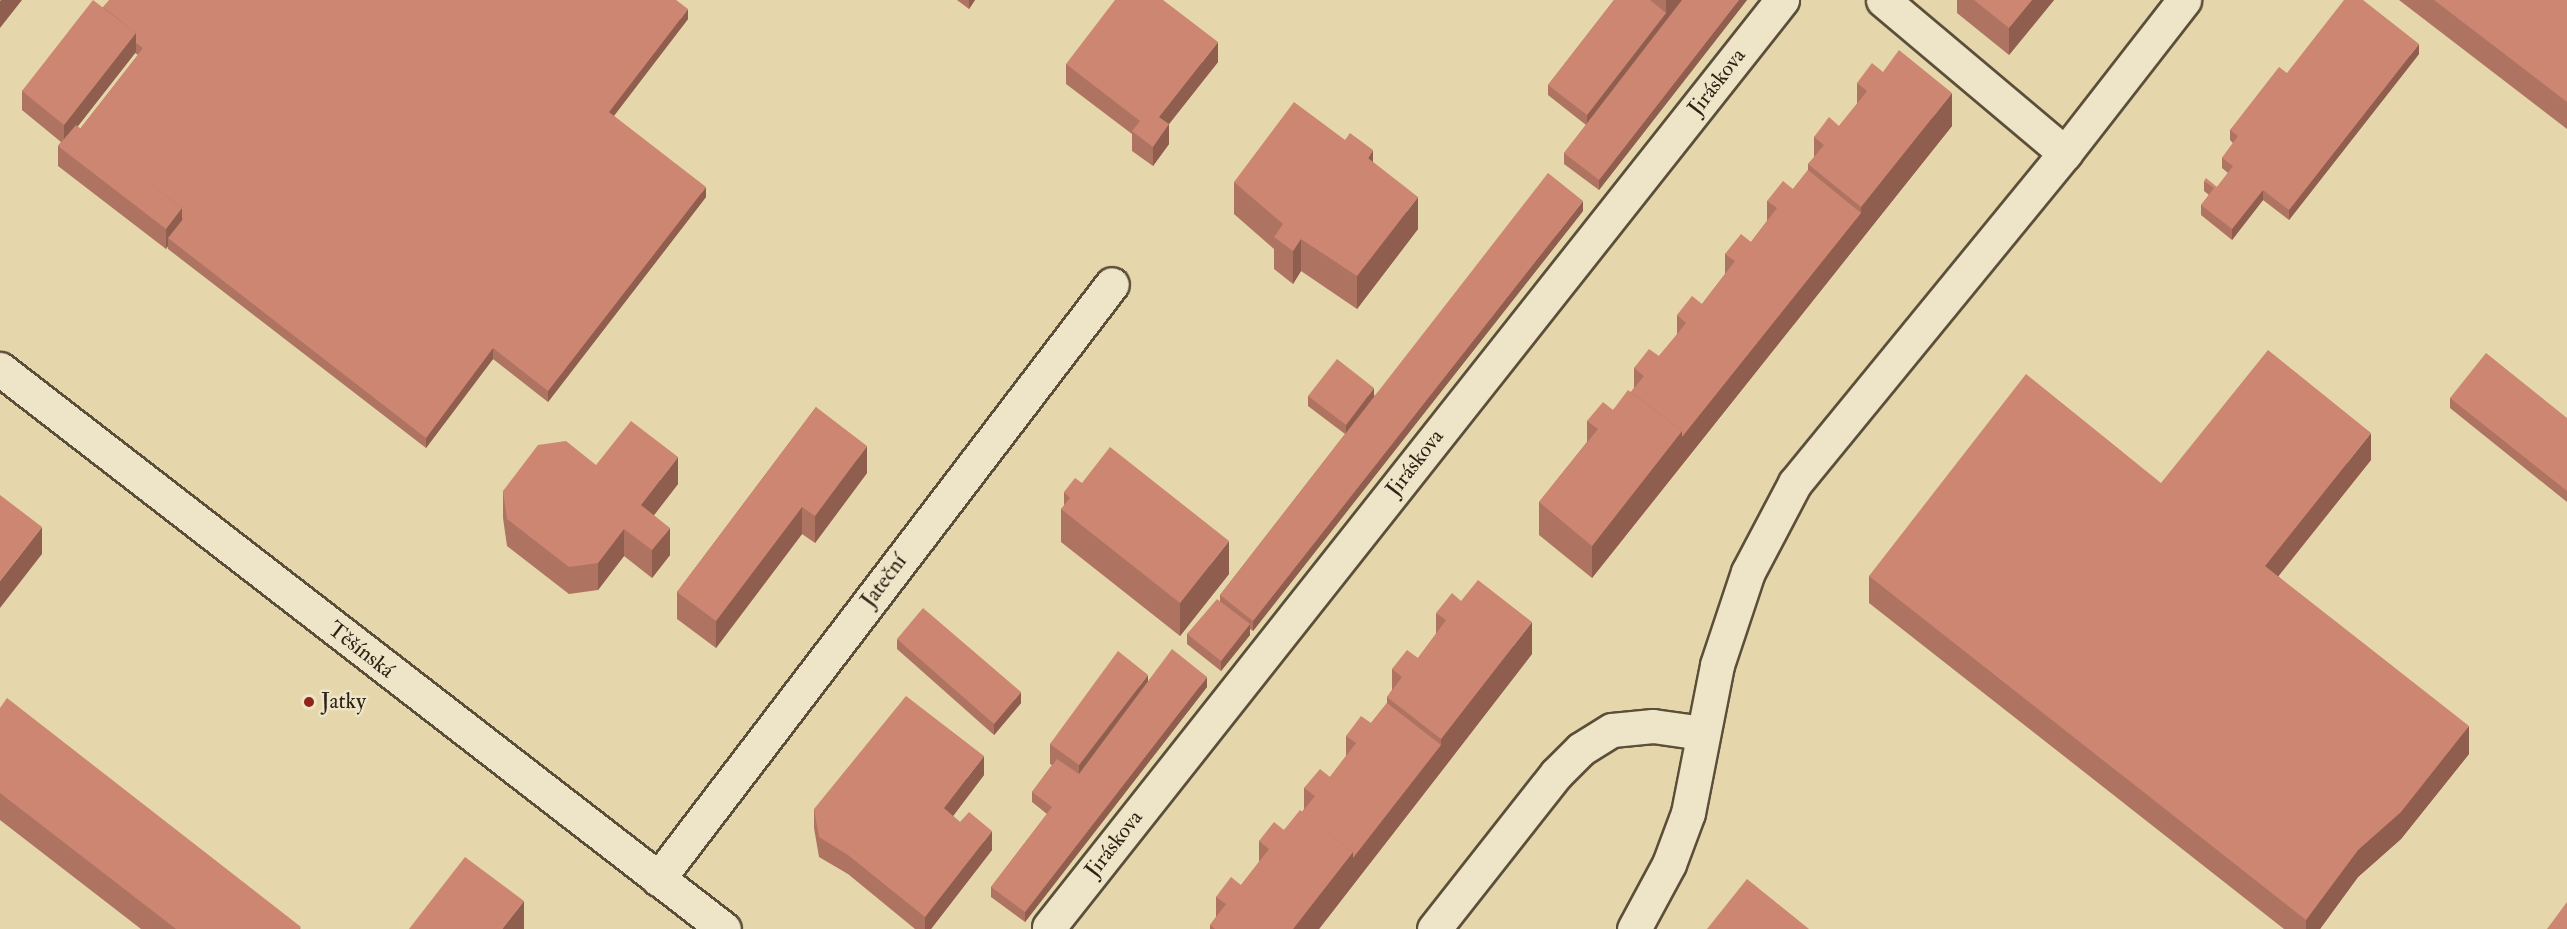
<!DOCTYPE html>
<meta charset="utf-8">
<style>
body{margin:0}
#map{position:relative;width:2567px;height:929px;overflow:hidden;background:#e5d6ab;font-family:"IM FELL Double Pica",serif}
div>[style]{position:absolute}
.roads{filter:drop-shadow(2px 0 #5b4f3a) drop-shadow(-2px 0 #5b4f3a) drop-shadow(0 2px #5b4f3a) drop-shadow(0 -2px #5b4f3a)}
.minor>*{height:33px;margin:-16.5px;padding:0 16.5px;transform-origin:16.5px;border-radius:16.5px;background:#eee4c8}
.tertiary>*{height:33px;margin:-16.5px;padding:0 16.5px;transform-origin:16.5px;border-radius:16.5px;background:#eee4c8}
.wall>*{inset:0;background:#af7361}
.shaded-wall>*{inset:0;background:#8f5e4f}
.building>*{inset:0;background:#cc8671}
.dots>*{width:16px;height:16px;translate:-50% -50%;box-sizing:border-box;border:3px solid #eee4c8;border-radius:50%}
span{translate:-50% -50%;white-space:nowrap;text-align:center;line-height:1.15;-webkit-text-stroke:5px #eee4c8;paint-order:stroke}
.street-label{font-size:22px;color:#2d2214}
.poi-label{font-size:22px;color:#2d2214}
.left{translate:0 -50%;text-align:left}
</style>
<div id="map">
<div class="roads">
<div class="minor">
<i style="left:1883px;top:0;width:238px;rotate:40.1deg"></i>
<i style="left:658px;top:879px;width:748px;rotate:-52.66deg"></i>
<i style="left:1049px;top:927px;width:1182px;rotate:-51.67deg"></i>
<i style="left:1434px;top:929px;width:197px;rotate:-51.8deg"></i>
<i style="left:1556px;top:774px;width:35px;rotate:-45deg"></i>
<i style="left:1581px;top:749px;width:36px;rotate:-32deg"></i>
<i style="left:1612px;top:730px;width:41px;rotate:-5.6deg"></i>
<i style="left:1653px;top:726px;width:49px;rotate:8.1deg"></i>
<i style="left:1634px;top:929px;width:74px;rotate:-61.7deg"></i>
<i style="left:1669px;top:864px;width:54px;rotate:-69.6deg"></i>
<i style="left:1688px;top:813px;width:151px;rotate:-78.9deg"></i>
<i style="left:1717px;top:665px;width:98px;rotate:-71.6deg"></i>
<i style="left:1748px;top:572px;width:101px;rotate:-62.2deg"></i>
<i style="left:1795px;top:483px;width:426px;rotate:-50.7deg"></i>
<i style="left:2065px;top:153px;width:194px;rotate:-52.1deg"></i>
</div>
<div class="tertiary">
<i style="left:0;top:369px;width:915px;rotate:37.72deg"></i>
</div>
</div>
<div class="wall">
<i style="clip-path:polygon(957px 0,975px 0,969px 9px)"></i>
<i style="clip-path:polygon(1614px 0,1747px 0,1599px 190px,1564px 164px,1564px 153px,1586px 125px,1548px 95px,1548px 85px)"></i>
<i style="clip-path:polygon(1957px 0,2054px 0,2009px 55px,1957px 13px)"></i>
<i style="clip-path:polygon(2399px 0,2567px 0,2567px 129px)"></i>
<i style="clip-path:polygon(evenodd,103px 7px,688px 19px,614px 116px,706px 197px,548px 402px,493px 359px,426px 448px,168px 249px,168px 246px,166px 249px,58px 166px,58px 146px,61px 142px,22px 110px,22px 91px,103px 7px,135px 53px,138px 55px,80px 129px,77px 127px,135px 53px)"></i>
<i style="clip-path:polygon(2419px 54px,2289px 220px,2263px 200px,2232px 240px,2201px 215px,2201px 205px,2209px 195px,2204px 191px,2204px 181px,2217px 187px,2228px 173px,2222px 168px,2222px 158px,2233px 143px,2230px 140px,2230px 130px,2287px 73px)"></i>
<i style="clip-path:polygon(1218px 62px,1169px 124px,1169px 144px,1153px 166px,1132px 151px,1132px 134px,1066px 84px,1066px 64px)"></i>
<i style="clip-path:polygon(1857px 83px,1952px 126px,1592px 578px,1539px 535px,1539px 502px,1587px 442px,1587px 421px,1613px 410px,1631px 392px,1634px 388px,1634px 368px,1659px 356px,1677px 335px,1677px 315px,1702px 304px,1725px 274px,1725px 254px,1751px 242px,1767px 221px,1767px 201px,1793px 189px,1808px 170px,1808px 164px,1814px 158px,1814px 137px,1839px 126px,1857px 104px)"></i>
<i style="clip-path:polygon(1373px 162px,1418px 229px,1357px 309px,1301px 271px,1293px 284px,1274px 269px,1274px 249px,1234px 214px,1234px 182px)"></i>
<i style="clip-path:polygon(1583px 211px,1253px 631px,1250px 629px,1250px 635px,1221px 671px,1187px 644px,1187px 634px,1220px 601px,1220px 595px,1345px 434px,1308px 406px,1308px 396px,1374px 396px)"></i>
<i style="clip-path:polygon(2450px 398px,2567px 418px,2567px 502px,2450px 408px)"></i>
<i style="clip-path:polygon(816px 407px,867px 473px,815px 543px,802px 534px,716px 648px,677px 619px,677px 592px)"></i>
<i style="clip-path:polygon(2371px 460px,2278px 576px,2469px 754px,2401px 839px,2358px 877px,2320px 929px,2284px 929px,1869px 603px,1869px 576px,2161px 483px)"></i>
<i style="clip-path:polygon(596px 465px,678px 484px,654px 515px,670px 555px,652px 578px,624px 556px,598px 590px,569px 594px,507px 546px,503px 518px,503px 491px)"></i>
<i style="clip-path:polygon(1064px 492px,1229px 574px,1180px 636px,1061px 542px,1061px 509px,1064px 506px)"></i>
<i style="clip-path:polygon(1436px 613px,1532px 654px,1319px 929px,1210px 929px,1210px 925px,1216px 917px,1216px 897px,1241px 885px,1259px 862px,1259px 841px,1284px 830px,1302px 812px,1304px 809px,1304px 788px,1330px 777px,1346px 756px,1346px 736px,1371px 723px,1387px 703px,1387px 697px,1392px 690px,1392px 669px,1418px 658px,1436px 634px)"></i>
<i style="clip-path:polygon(897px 639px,1021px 703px,994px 735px,897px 649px)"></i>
<i style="clip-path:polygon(1148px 681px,1207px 687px,1025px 922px,991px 897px,991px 887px,1047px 814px,1032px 802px,1032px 792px,1052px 765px,1050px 764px,1050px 744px)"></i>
<i style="clip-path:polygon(0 708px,301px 929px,141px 929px,0 820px)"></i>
<i style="clip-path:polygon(984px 775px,953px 816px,992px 850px,931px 929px,915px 929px,848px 874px,819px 857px,814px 828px,814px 809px)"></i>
</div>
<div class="shaded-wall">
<i style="clip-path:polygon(1px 0,22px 0,0 28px,0 1px)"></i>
<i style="clip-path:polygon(969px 0,975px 0,969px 9px)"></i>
<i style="clip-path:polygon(1666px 0,1685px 0,1587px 126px,1587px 115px,1666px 13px)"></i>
<i style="clip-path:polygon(1739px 0,1747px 0,1599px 190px,1599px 180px)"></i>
<i style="clip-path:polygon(2032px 0,2054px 0,2009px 55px,2009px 28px)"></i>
<i style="clip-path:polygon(688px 9px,688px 19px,609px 122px,609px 112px)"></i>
<i style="clip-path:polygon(136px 33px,136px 52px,64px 144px,64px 125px)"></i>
<i style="clip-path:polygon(1218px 42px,1218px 62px,1169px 124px,1169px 144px,1153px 166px,1153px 147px,1159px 117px)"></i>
<i style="clip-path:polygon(2419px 44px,2419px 54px,2289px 220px,2289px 210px)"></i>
<i style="clip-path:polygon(1952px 93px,1952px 126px,1592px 578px,1592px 546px,1682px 431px,1861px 213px,1861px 207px)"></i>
<i style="clip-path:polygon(1373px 150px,1373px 183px,1368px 158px)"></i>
<i style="clip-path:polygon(706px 187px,706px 197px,548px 402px,548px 391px)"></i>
<i style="clip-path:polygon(2263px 190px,2263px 200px,2232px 240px,2232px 229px)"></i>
<i style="clip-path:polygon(1418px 197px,1418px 229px,1357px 309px,1357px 276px)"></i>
<i style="clip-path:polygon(1583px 201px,1583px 211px,1253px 631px,1253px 621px)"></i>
<i style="clip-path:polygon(182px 208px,182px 228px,168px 238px,168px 246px,166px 249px,166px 229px)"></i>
<i style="clip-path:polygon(1301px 239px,1301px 271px,1293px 284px,1293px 251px)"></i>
<i style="clip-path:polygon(493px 348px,493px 359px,426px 448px,426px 438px)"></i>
<i style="clip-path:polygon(1374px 388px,1374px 399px,1346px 435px,1346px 425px)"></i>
<i style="clip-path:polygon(2371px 433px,2371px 460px,2265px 593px,2265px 566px)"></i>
<i style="clip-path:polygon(867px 446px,867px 473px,815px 543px,815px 516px)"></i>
<i style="clip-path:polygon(678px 457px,678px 484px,641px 532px,641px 505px)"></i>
<i style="clip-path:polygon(802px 507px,802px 534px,716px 648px,716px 621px)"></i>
<i style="clip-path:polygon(42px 527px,42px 554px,0 608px,0 581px)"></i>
<i style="clip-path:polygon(670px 528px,670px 555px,652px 578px,652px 550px)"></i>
<i style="clip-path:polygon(624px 529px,624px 556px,598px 590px,598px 563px)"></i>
<i style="clip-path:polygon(1229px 541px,1229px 574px,1180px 636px,1180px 603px)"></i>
<i style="clip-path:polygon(1532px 622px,1532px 654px,1441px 772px,1319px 929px,1293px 929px,1353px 852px,1441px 745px,1441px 739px)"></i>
<i style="clip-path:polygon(1250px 624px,1250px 635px,1221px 671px,1221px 661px)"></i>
<i style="clip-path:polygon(1148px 675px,1148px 694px,1079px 784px,1079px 765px)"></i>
<i style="clip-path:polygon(1207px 677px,1207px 687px,1025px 922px,1025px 912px)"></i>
<i style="clip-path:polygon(1021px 692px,1021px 703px,994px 735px,994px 724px)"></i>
<i style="clip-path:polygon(2469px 726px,2469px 754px,2401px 839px,2358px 877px,2320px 929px,2306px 929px,2306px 920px,2358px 850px)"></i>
<i style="clip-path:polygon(984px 756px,984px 775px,944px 828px,944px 808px)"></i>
<i style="clip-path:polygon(992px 831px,992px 850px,931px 929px,925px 929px,925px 917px)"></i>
<i style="clip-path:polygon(524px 901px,524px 929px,502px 929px)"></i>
</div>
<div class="building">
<i style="clip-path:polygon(93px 0,136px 33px,64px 125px,22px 91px)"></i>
<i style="clip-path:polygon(109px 0,676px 0,688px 9px,609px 112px,706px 187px,548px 391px,493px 348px,426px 438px,168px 238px,183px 219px,182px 218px,182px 208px,80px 129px,143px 48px,136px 43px,136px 33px,103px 7px)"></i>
<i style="clip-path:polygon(1115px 0,1163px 0,1218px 42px,1159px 117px,1169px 124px,1153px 147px,1132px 131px,1140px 121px,1066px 64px)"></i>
<i style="clip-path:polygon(1614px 0,1650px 0,1666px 13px,1587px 115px,1548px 85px)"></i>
<i style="clip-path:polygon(1682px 0,1739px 0,1599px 180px,1564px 153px)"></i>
<i style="clip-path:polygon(1974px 0,2032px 0,2009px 28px)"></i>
<i style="clip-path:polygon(2344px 0,2363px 0,2419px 44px,2289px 210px,2263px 190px,2232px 229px,2201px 205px,2214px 188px,2204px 181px,2206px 178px,2217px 187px,2233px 166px,2222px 158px,2238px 136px,2230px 130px,2279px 67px,2287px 73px)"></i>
<i style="clip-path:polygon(2434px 0,2567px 0,2567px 102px)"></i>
<i style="clip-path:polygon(1899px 50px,1952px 93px,1861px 207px,1808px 164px,1824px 145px,1814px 137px,1829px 117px,1839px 126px,1867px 91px,1857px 83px,1872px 63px,1883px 72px)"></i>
<i style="clip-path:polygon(1294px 102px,1345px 140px,1350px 133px,1373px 150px,1368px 158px,1418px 197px,1357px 276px,1301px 239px,1293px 251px,1274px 237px,1283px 224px,1234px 182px)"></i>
<i style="clip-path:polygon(76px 125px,182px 208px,166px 229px,58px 146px)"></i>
<i style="clip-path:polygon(1808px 170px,1861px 213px,1682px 437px,1682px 431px,1631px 392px,1644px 376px,1634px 368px,1649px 349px,1659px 356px,1686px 323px,1677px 315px,1692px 296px,1702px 304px,1735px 261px,1725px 254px,1741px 234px,1751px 242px,1777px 208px,1767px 201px,1783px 181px,1793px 189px)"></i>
<i style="clip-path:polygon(1548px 173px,1583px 201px,1253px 621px,1220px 595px)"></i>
<i style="clip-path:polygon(2268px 350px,2371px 433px,2265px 566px,2469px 726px,2401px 812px,2358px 850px,2306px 920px,1869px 576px,2026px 374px,2161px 483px)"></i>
<i style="clip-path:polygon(2486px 353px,2567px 418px,2567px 491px,2450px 398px)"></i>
<i style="clip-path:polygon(1337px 359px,1374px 388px,1346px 425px,1308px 396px)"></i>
<i style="clip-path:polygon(1628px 390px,1682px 431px,1592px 546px,1539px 502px,1598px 429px,1587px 421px,1603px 402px,1613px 410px)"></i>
<i style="clip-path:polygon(816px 407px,867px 446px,815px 516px,802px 507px,716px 621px,677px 592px)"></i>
<i style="clip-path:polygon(631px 421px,678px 457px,641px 505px,670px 528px,652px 550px,624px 529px,598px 563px,569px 567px,507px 519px,503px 491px,538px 445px,566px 441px,596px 465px)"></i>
<i style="clip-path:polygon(1110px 447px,1229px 541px,1180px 603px,1061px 509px,1070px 498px,1064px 492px,1075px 478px,1082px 483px)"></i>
<i style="clip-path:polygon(0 495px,42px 527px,0 581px)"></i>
<i style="clip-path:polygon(1478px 580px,1532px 622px,1441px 739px,1387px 697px,1402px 677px,1392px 669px,1407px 650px,1418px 658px,1446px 620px,1436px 613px,1452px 593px,1461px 601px)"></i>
<i style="clip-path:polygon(1217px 599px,1250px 624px,1221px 661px,1187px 634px)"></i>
<i style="clip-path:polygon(923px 608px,1021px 692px,994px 724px,897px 639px)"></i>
<i style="clip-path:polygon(1172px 649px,1207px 677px,1025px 912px,991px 887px,1052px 807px,1032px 792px,1057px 759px,1079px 774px)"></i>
<i style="clip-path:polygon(1118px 651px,1148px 675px,1079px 765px,1050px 744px)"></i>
<i style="clip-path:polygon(906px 696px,984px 756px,944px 808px,960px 822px,969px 812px,992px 831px,925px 917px,848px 855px,819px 837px,814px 809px)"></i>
<i style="clip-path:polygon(7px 698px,301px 927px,299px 929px,176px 929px,0 793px,0 708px)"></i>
<i style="clip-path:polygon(1387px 703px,1441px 745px,1353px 858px,1353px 852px,1302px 812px,1315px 796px,1304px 788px,1320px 769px,1330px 777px,1356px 743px,1346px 736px,1361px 716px,1371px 723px)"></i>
<i style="clip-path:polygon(1300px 810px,1353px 852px,1293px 929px,1215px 929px,1210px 925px,1226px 904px,1216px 897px,1231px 877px,1241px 885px,1269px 849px,1259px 841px,1274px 822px,1284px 830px)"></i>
<i style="clip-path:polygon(465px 857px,524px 901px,502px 929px,409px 929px)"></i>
<i style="clip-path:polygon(1747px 879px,1809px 929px,1707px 929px)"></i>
<i style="clip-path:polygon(2567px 902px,2567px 929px,2547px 929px)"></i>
</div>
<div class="dots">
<i style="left:309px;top:702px;background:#8f2418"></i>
</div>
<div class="street-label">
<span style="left:1717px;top:82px;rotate:-52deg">Jiráskova</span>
<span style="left:1415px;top:463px;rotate:-52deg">Jiráskova</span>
<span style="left:884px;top:581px;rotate:-53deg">Jateční</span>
<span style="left:361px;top:650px;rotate:38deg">Těšínská</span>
<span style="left:1114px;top:844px;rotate:-52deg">Jiráskova</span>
</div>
<div class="poi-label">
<span class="left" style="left:321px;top:702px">Jatky</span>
</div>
</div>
